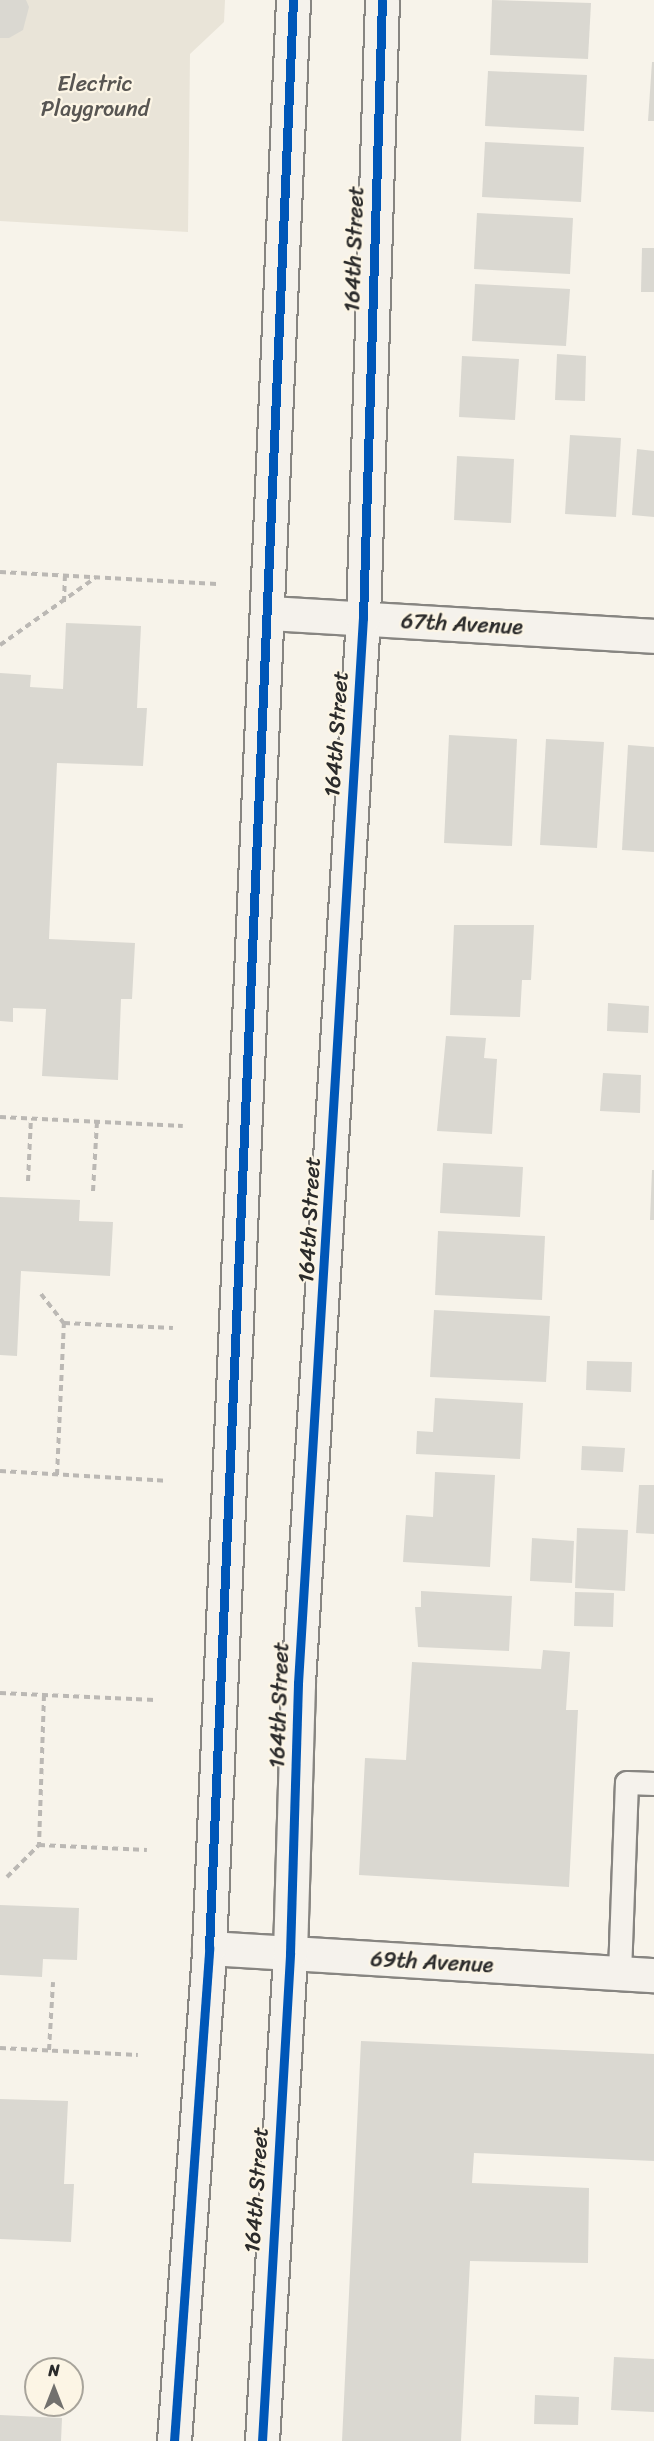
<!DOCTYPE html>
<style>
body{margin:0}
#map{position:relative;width:654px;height:2441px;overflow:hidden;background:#f7f3ea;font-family:Sriracha,sans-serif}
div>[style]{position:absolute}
.green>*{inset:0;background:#e9e4d8}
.building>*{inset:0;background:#dad8d1}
.path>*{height:4px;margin-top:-2px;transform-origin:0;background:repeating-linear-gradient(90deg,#bbb8b4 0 6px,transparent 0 10.5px)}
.roads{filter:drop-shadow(2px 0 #878581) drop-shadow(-2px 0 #878581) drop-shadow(0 2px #878581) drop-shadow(0 -2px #878581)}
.lane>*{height:22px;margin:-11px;padding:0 11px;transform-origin:11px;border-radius:11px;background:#f5f2ec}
.street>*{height:33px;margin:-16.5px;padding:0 16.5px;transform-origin:16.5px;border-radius:16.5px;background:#f5f2ec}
.secondary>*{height:33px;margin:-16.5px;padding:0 16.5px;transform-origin:16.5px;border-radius:16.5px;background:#f5f2ec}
.cycleway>*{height:9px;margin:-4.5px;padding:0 4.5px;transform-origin:4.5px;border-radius:4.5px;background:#0057b8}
span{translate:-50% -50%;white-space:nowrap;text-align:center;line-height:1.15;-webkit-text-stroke:4.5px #fcf5e5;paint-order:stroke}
.park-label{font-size:22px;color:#585653}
.street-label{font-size:22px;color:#2b2b2b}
.north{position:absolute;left:24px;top:2357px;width:60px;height:60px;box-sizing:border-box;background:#fcf5e5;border:2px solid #a8a49b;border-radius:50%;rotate:0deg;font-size:16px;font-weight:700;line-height:24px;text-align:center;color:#2b2b2b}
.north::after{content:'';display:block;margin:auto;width:21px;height:27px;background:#72716e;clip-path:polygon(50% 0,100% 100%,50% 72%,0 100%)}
</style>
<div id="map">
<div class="green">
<i style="clip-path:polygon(0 0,225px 0,224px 22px,190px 54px,188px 232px,0 221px)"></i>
</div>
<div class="building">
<i style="clip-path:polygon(0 0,26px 0,29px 7px,23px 30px,9px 38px,0 38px)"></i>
<i style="clip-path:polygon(492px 0,591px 3px,588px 59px,490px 55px)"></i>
<i style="clip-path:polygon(652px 62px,654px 62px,654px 121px,648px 121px)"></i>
<i style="clip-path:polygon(488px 71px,587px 75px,584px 131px,485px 126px)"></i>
<i style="clip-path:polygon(485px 142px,584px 147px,581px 202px,482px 197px)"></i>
<i style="clip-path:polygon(477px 213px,573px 218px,570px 274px,474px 269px)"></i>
<i style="clip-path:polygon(642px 248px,654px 248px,654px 292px,641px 292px)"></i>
<i style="clip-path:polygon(475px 284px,570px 289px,566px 346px,472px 341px)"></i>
<i style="clip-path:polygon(557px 354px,586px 356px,585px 401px,555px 400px)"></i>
<i style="clip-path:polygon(462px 356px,519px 359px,515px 420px,459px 417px)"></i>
<i style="clip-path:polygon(570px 435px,621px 438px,616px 517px,565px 514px)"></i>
<i style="clip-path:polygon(637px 449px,654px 451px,654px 517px,632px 515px)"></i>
<i style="clip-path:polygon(457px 456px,514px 459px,511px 523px,454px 520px)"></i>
<i style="clip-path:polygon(66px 623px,141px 626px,137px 708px,147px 708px,143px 766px,57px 763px,49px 939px,135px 943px,132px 999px,121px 999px,118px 1080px,42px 1076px,46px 1009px,13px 1008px,13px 1022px,0 1021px,0 673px,31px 675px,30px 687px,63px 689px)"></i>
<i style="clip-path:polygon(449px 735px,517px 739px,512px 846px,444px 843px)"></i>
<i style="clip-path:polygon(546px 739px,604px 742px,597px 848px,540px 845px)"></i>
<i style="clip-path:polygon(628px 745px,654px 747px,654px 852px,622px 850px)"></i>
<i style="clip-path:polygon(454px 925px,534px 925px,531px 980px,522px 980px,520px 1017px,450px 1015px)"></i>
<i style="clip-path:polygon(608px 1003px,649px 1006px,648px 1033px,607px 1031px)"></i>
<i style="clip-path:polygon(446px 1036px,486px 1038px,484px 1058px,497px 1059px,492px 1134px,437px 1131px)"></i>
<i style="clip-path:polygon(603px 1073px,641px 1075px,640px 1113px,600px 1111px)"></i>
<i style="clip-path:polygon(443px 1163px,523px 1167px,520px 1217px,440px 1213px)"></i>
<i style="clip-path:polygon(652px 1170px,654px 1170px,654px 1220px,650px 1220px)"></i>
<i style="clip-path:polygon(0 1197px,80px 1200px,79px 1221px,113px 1222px,110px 1276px,21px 1271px,17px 1356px,0 1355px)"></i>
<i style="clip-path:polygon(438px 1231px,545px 1236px,542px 1300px,435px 1295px)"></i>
<i style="clip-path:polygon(434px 1310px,550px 1316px,546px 1382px,430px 1377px)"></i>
<i style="clip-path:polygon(587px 1361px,632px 1362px,631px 1392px,586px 1390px)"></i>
<i style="clip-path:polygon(435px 1398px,523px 1403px,520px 1459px,416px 1454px,417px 1431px,433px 1432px)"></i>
<i style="clip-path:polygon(582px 1446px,625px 1448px,623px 1472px,581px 1470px)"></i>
<i style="clip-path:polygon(435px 1472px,495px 1475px,490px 1567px,403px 1562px,406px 1515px,433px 1517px)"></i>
<i style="clip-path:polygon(639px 1485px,654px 1485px,654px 1534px,636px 1533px)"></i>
<i style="clip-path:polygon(577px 1528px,628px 1530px,625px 1591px,575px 1588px)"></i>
<i style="clip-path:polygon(532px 1538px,574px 1541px,572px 1583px,530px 1581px)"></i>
<i style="clip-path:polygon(421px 1591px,512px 1596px,509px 1651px,418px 1647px,415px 1607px,421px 1607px)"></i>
<i style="clip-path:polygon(575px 1592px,614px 1593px,613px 1627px,574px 1626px)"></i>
<i style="clip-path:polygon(543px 1650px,570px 1652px,566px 1710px,578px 1710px,569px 1887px,359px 1875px,365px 1758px,406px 1760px,412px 1662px,541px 1669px)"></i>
<i style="clip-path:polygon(0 1905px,79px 1908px,77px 1960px,43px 1959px,42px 1977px,0 1975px)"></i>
<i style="clip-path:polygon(361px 2041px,654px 2054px,654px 2161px,474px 2153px,472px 2183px,589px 2188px,588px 2263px,470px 2261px,461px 2441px,342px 2441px)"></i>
<i style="clip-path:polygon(0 2099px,68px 2101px,64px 2184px,74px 2184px,71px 2242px,0 2239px)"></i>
<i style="clip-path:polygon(614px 2357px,654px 2359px,654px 2412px,611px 2410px)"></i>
<i style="clip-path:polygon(535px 2395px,579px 2397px,578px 2425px,534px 2424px)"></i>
<i style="clip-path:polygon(0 2415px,62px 2418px,61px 2441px,0 2441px)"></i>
</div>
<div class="path">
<i style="left:0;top:572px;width:217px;rotate:3.2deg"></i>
<i style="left:64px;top:602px;width:26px;rotate:-88deg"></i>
<i style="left:0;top:645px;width:116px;rotate:-35.2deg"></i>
<i style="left:0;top:1117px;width:183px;rotate:2.8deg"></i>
<i style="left:28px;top:1181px;width:63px;rotate:-87.3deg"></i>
<i style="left:93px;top:1191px;width:69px;rotate:-86.7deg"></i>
<i style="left:41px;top:1294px;width:37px;rotate:52deg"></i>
<i style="left:0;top:1471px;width:166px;rotate:3.4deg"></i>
<i style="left:57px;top:1475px;width:152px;rotate:-87.4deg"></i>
<i style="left:64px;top:1323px;width:109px;rotate:2.6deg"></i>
<i style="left:0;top:1693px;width:155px;rotate:2.6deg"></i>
<i style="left:44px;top:1695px;width:150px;rotate:91.9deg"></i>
<i style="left:39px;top:1845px;width:108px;rotate:2.7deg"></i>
<i style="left:7px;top:1877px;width:45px;rotate:-45deg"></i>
<i style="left:0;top:2048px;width:138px;rotate:2.9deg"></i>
<i style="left:49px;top:2050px;width:68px;rotate:-86.6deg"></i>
</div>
<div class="roads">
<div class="lane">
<i style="left:620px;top:1973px;width:190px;rotate:-87.9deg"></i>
<i style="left:627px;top:1783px;width:27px;rotate:2deg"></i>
</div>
<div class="street">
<i style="left:269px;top:613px;width:386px;rotate:3.4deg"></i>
<i style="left:209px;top:1948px;width:446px;rotate:3.5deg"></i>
</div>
<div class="secondary">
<i style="left:174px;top:2441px;width:494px;rotate:-85.9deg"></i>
<i style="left:209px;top:1948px;width:1950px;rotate:-87.53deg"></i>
<i style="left:262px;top:2441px;width:489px;rotate:-86.7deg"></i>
<i style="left:290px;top:1953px;width:270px;rotate:-88.3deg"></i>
<i style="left:298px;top:1683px;width:1067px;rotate:-86.51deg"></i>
<i style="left:363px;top:618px;width:618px;rotate:-88.24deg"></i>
</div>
</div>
<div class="cycleway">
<i style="left:174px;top:2441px;width:494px;rotate:-85.9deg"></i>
<i style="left:209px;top:1948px;width:1950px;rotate:-87.53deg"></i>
<i style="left:262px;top:2441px;width:489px;rotate:-86.7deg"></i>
<i style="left:290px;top:1953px;width:270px;rotate:-88.3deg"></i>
<i style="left:298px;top:1683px;width:1067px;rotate:-86.51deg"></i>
<i style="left:363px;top:618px;width:618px;rotate:-88.24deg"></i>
</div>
<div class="park-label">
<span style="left:95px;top:96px">Electric<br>Playground</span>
</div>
<div class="street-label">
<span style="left:354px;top:249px;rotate:-88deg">164th Street</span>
<span style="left:462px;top:624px;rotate:3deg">67th Avenue</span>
<span style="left:336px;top:734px;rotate:-86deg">164th Street</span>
<span style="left:309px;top:1220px;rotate:-87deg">164th Street</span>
<span style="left:279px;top:1705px;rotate:-88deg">164th Street</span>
<span style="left:432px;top:1962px;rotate:3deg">69th Avenue</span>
<span style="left:256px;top:2190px;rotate:-86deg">164th Street</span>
</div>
<div class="north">N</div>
</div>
